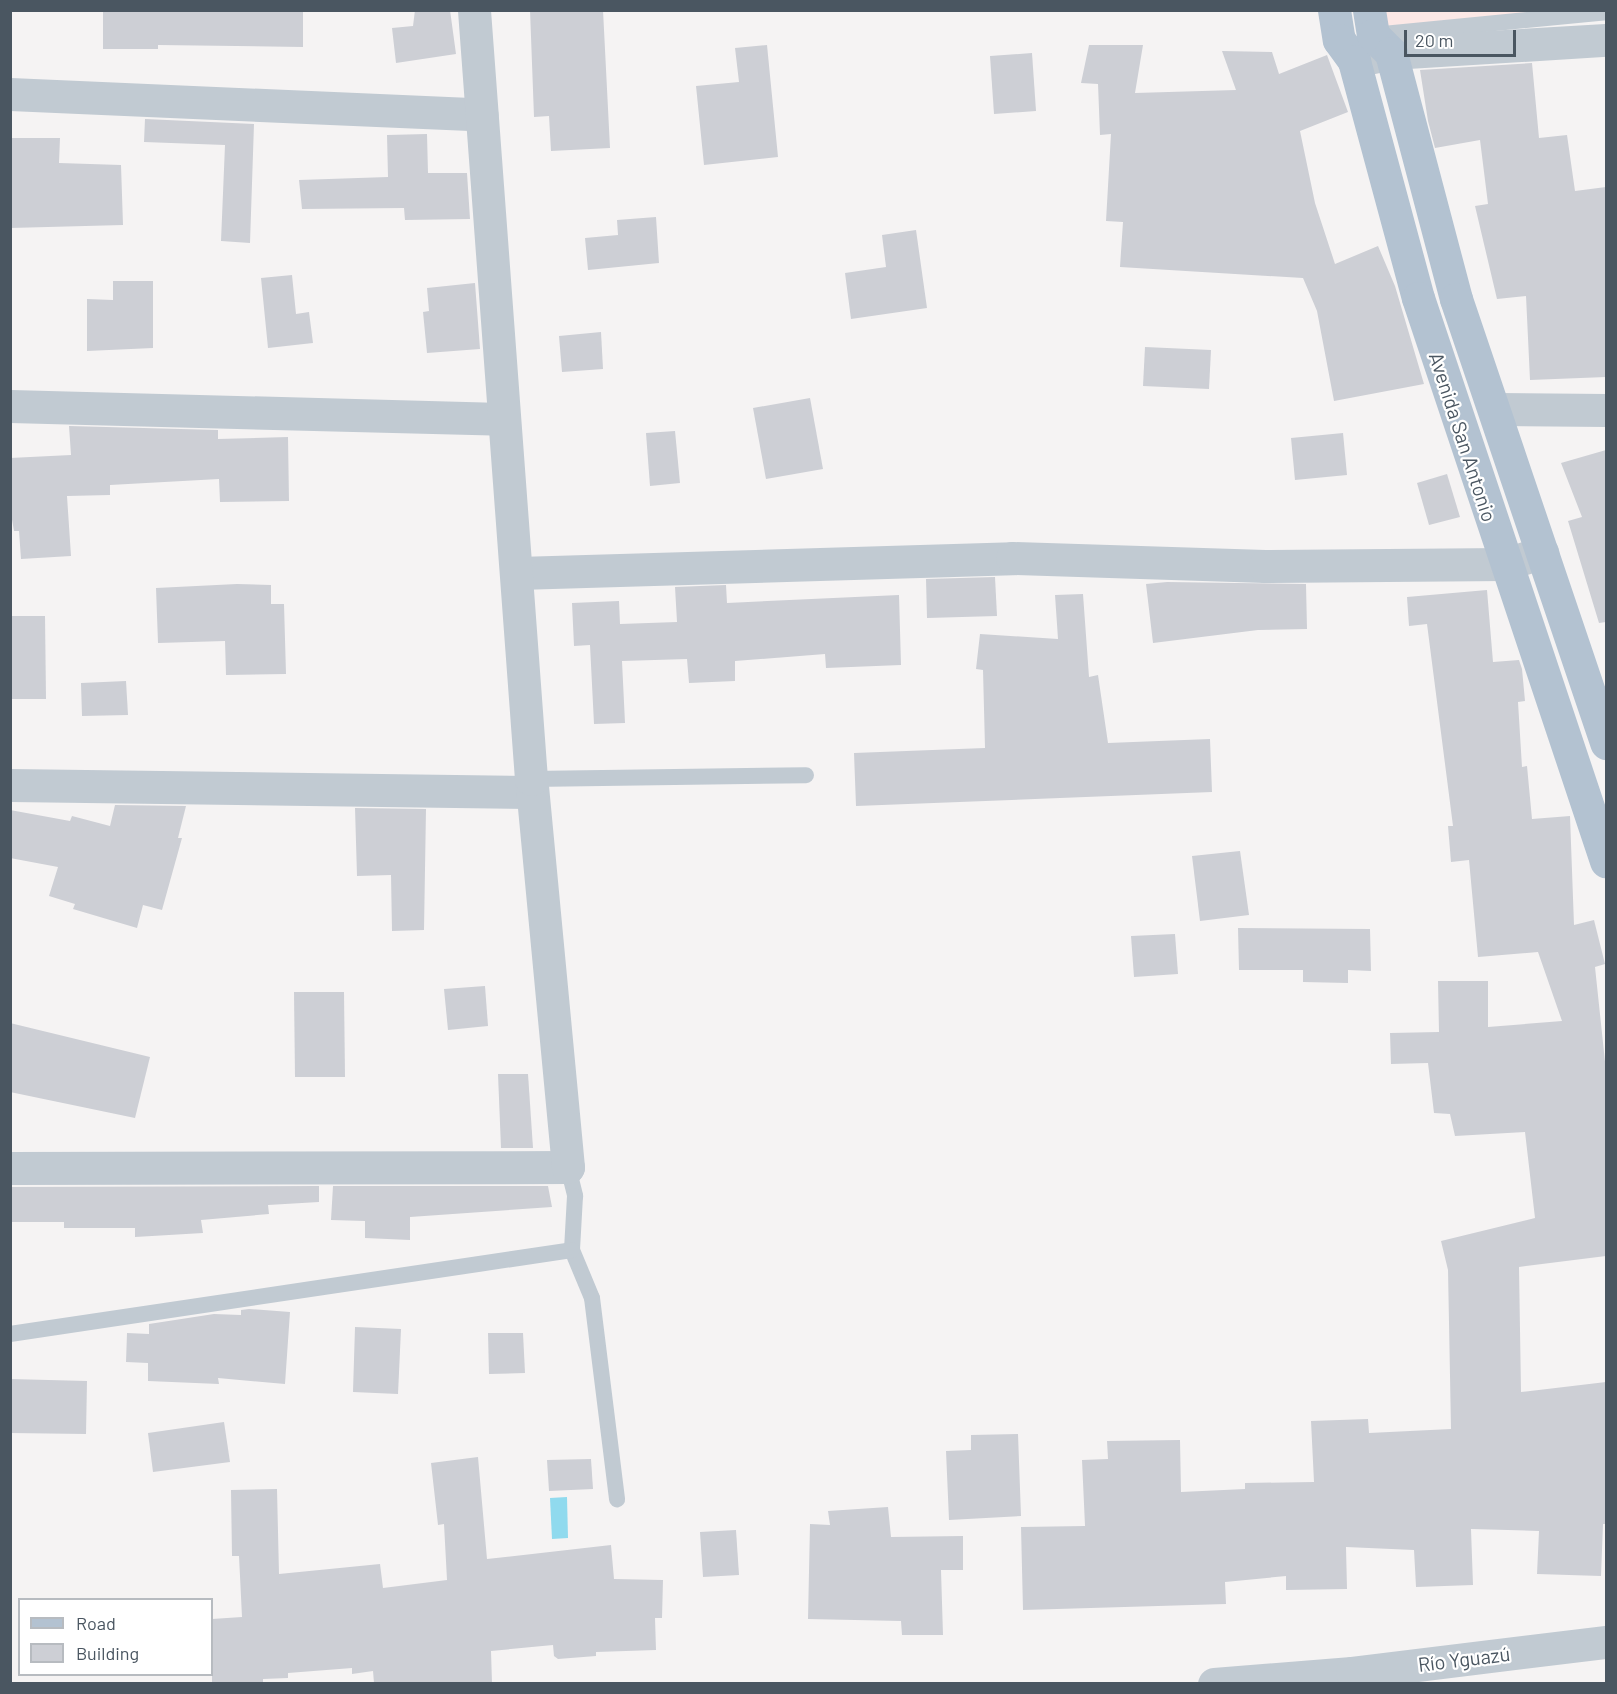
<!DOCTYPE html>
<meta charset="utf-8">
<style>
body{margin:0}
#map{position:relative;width:1617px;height:1694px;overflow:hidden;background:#f5f3f3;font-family:Barlow,sans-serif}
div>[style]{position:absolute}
.medical>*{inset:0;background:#fce8e6}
.water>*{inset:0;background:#90daee}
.building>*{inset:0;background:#cdcfd5}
.lane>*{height:16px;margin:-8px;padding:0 8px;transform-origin:8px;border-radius:8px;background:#c1cad2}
.street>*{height:33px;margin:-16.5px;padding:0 16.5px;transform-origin:16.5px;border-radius:16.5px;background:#c1cad2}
.primary>*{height:33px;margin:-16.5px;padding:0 16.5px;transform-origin:16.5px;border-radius:16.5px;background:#b3c2d1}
span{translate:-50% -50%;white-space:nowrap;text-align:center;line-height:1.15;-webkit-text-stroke:4.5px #fff;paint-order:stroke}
.street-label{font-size:20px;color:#4a5661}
.frame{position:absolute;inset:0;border:12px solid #4a5661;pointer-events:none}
.legend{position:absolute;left:18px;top:1598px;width:195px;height:78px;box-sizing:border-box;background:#fff;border:2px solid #b7bbc0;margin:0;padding:8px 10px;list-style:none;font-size:18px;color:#4a5661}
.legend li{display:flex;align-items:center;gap:12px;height:30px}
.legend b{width:30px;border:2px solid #b7bbc0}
.scale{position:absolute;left:1404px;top:30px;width:112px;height:27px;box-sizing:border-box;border:3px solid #4a5661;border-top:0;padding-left:8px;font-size:18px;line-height:21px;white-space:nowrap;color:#4a5661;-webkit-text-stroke:4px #fff;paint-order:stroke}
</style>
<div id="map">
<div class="medical">
<i style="clip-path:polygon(1606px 10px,1385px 26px,1382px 11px)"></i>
</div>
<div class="water">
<i style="clip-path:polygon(567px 1497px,568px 1538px,552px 1539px,550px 1498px)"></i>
</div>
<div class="building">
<i style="clip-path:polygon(103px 10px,303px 10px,303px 47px,158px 45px,158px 49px,103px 49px)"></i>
<i style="clip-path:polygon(415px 10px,450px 10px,456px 54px,396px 63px,392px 28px,413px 26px)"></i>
<i style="clip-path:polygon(530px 10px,603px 10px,610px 148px,551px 151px,549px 116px,534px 117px)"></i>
<i style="clip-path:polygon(767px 45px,778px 157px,704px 165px,696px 86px,739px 82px,735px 48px)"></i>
<i style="clip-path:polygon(1089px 45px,1143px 45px,1135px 93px,1236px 90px,1222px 51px,1272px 52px,1279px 74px,1327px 55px,1348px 112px,1300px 131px,1315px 203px,1335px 264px,1378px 246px,1395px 286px,1424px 384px,1334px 401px,1317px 311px,1303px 278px,1120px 267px,1123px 222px,1106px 221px,1111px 134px,1100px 135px,1098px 84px,1081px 83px)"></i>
<i style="clip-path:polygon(1032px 53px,1036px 111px,994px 114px,990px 56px)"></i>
<i style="clip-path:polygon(1532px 63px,1539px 138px,1567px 135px,1575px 191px,1606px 187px,1606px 377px,1530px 380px,1526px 296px,1497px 299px,1475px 206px,1488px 204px,1480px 140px,1435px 148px,1428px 121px,1420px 70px)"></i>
<i style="clip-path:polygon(145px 119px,254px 124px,250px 243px,221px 241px,225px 145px,144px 142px)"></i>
<i style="clip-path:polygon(427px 134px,428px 173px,467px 173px,470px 219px,405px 220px,404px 208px,302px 209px,299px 180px,388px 177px,387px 135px)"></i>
<i style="clip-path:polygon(10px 138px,60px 138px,59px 163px,121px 165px,123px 225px,10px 228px)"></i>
<i style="clip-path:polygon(656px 217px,659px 263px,588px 270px,585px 238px,618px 235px,617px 220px)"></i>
<i style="clip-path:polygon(916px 230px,927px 308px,851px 319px,845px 273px,886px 267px,882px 235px)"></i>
<i style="clip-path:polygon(292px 275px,296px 314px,309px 312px,313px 343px,268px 348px,261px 278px)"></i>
<i style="clip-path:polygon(113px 281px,153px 281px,153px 348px,87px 351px,87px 299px,113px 300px)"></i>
<i style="clip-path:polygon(475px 283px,480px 349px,427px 353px,423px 312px,429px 311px,427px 288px)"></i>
<i style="clip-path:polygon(601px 332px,603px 369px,562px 372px,559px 336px)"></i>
<i style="clip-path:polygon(1145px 347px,1211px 350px,1209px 389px,1143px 386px)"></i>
<i style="clip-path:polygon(810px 398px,823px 469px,766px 479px,753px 408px)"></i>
<i style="clip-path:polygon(69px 426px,218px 430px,218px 439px,288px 437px,289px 501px,220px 502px,219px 479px,110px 485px,110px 495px,67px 496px,71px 556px,21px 559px,19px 531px,14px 531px,10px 508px,10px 458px,71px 455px)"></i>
<i style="clip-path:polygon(675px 431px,680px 483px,650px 486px,646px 433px)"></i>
<i style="clip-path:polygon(1343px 433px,1347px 475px,1295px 480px,1291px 438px)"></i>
<i style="clip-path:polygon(1606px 450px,1606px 622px,1599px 623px,1568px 521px,1582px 517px,1561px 463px)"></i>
<i style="clip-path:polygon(1447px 474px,1460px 517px,1429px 525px,1417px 483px)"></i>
<i style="clip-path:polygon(995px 577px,997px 616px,927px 618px,926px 579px)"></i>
<i style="clip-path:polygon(1167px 582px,1306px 584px,1307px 629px,1258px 630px,1153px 643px,1146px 584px)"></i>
<i style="clip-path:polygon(237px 584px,271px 585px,271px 604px,284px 604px,286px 674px,226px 675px,225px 641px,158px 643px,156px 588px)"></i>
<i style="clip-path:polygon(726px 585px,727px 603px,899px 595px,901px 665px,826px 668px,825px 654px,735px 661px,735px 681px,689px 683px,687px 659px,622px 661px,625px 723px,594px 724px,590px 645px,574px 646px,572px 603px,619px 601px,620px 624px,677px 622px,675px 587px)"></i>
<i style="clip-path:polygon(1487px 590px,1493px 662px,1519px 660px,1522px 669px,1525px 701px,1518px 702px,1522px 767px,1527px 766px,1532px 819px,1570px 816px,1574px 925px,1594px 920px,1605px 964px,1595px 967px,1606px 1071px,1606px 1256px,1519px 1267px,1521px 1392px,1606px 1382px,1606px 1524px,1603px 1524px,1601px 1576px,1537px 1574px,1539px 1531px,1471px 1529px,1473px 1585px,1416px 1587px,1414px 1550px,1346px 1547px,1347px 1589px,1286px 1590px,1286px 1576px,1225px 1582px,1226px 1604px,1023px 1610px,1021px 1527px,1085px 1526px,1082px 1460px,1108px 1459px,1107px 1441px,1180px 1440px,1181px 1492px,1245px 1489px,1245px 1483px,1314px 1482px,1311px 1421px,1368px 1419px,1369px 1433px,1451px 1429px,1448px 1270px,1441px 1241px,1535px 1218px,1525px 1132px,1455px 1136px,1450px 1114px,1434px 1113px,1428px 1063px,1391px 1064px,1390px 1033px,1439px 1032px,1438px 981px,1488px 981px,1488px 1027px,1562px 1021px,1538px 952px,1478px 957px,1469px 860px,1451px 862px,1448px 826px,1453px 826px,1427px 624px,1409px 626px,1407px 597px)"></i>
<i style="clip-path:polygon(1083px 594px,1089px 677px,1098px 675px,1108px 743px,1210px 739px,1212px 792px,856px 806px,854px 753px,985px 748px,983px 670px,976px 669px,980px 634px,1058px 639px,1055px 595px)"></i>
<i style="clip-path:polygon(10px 616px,45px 616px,46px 699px,10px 699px)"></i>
<i style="clip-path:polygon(126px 681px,128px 715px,82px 716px,81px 683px)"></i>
<i style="clip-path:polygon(115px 805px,186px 806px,178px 838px,182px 838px,162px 910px,143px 905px,137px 928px,73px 909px,75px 904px,49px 896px,58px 867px,10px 858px,10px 810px,70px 821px,72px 816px,110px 826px)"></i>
<i style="clip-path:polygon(355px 808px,426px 809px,424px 930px,392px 931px,391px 875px,357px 876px)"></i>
<i style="clip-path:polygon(1240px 851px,1249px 915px,1200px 921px,1192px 856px)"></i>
<i style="clip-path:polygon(1238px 928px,1370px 929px,1371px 971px,1348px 970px,1348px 983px,1303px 982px,1303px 970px,1239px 970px)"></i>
<i style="clip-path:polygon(1175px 934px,1178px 974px,1134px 977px,1131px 936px)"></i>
<i style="clip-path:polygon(485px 986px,488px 1026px,448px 1030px,444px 989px)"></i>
<i style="clip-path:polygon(294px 992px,344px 992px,345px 1077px,295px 1077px)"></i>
<i style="clip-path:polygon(10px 1023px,150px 1057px,135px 1118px,10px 1092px)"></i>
<i style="clip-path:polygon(498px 1074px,528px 1074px,533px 1148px,501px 1148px)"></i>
<i style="clip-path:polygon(319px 1186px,319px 1202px,268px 1205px,269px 1214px,201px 1220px,203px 1233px,135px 1237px,135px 1228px,64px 1228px,64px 1222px,10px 1222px,10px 1187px)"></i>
<i style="clip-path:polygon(333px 1186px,548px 1186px,552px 1207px,410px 1217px,410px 1240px,365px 1238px,365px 1221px,331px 1220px)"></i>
<i style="clip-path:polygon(249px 1309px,290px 1312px,285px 1384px,218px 1378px,219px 1384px,148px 1381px,148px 1363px,126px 1362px,127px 1333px,149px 1334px,149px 1324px,214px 1314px,241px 1315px,241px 1310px)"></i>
<i style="clip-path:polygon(355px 1327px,401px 1329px,398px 1394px,353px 1392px)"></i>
<i style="clip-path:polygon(488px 1333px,523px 1333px,525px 1373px,489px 1374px)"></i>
<i style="clip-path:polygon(10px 1379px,87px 1381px,86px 1434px,10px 1433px)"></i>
<i style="clip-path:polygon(224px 1422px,230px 1462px,153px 1472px,148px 1433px)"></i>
<i style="clip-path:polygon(1018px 1434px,1021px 1516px,949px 1520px,946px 1451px,971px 1450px,971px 1435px)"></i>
<i style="clip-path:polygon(478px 1457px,487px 1559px,611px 1545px,614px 1579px,663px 1580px,662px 1618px,655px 1618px,656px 1650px,596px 1652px,596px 1656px,558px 1659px,554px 1656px,553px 1645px,491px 1651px,492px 1683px,374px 1683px,373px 1671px,352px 1674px,352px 1668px,288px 1673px,288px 1678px,263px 1679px,263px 1683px,212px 1683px,212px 1619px,242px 1617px,239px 1556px,232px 1556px,231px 1490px,277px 1489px,279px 1574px,380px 1564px,383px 1588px,447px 1580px,444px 1524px,438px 1525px,431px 1463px)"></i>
<i style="clip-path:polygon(591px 1459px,593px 1489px,549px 1491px,547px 1460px)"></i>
<i style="clip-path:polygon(888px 1507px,891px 1537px,963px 1536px,963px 1570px,941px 1570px,943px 1635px,902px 1635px,901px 1621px,808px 1619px,810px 1524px,830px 1525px,828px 1511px)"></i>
<i style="clip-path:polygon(736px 1530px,739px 1575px,703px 1577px,700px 1532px)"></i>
</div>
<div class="lane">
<i style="left:1373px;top:35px;width:234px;rotate:-5.6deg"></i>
<i style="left:531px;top:779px;width:275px;rotate:-0.8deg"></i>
<i style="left:568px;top:1167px;width:30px;rotate:76deg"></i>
<i style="left:575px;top:1196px;width:54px;rotate:93.2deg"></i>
<i style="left:572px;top:1250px;width:52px;rotate:67.4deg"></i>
<i style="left:592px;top:1298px;width:203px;rotate:82.9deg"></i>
<i style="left:10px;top:1334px;width:568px;rotate:-8.5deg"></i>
</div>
<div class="street">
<i style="left:1354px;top:61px;width:38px;rotate:-12deg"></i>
<i style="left:1391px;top:53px;width:215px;rotate:-3.5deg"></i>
<i style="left:10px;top:94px;width:472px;rotate:2.5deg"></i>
<i style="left:10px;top:406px;width:492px;rotate:1.5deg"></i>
<i style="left:1496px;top:409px;width:110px;rotate:0.5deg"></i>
<i style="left:518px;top:573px;width:494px;rotate:-1.7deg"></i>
<i style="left:1012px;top:558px;width:253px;rotate:1.8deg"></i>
<i style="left:1265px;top:566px;width:240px;rotate:-0.5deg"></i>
<i style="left:1505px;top:564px;width:39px;rotate:-17deg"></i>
<i style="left:10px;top:785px;width:522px;rotate:0.77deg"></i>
<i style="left:10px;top:1168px;width:558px;rotate:-0.1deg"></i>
<i style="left:568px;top:1167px;width:390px;rotate:-95.4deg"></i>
<i style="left:531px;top:779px;width:771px;rotate:-94.24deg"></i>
<i style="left:1214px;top:1684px;width:138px;rotate:-4.6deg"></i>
<i style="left:1352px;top:1673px;width:256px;rotate:-7deg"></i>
</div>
<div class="primary">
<i style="left:1334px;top:10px;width:30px;rotate:81deg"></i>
<i style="left:1339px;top:40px;width:26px;rotate:54deg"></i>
<i style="left:1354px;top:61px;width:245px;rotate:74.9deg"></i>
<i style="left:1418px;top:298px;width:594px;rotate:71.53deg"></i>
<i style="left:1369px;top:10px;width:25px;rotate:81deg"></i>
<i style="left:1373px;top:35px;width:25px;rotate:45deg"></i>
<i style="left:1391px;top:53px;width:254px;rotate:75.2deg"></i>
<i style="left:1456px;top:299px;width:469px;rotate:71.3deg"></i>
</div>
<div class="street-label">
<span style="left:1463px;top:437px;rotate:72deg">Avenida San Antonio</span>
<span style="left:1464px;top:1659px;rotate:-7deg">Río Yguazú</span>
</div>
<div class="frame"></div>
<ul class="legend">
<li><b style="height:8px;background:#b3c2d1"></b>Road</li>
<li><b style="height:16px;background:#cdcfd5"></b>Building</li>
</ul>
<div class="scale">20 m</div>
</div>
